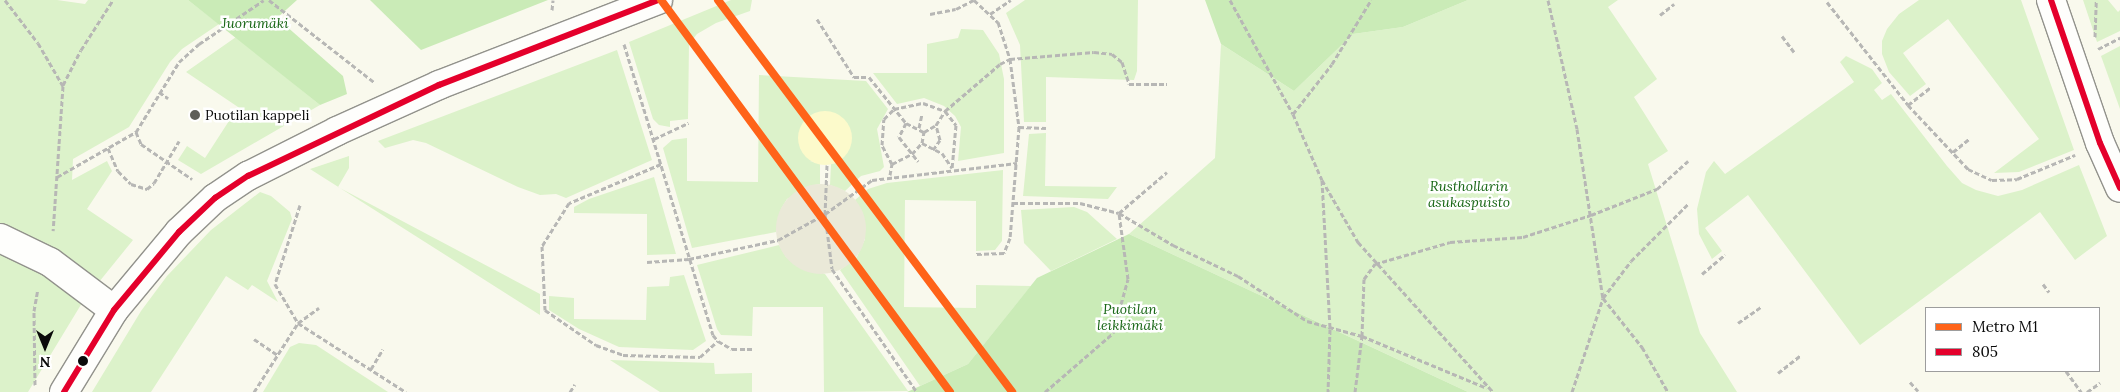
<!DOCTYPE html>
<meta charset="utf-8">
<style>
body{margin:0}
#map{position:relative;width:2120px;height:392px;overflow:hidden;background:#f9f9ed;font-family:Lora,serif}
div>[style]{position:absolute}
.green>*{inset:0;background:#dcf2ca}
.forest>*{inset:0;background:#caebb7}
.sand>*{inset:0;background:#fcfacb}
.round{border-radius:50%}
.plaza>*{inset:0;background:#eae9d8}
.path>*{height:3px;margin-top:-1.5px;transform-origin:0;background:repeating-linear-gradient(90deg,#b7b7b5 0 5px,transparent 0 7.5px)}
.roads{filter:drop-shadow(1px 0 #92928c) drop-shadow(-1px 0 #92928c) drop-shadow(0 1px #92928c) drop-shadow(0 -1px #92928c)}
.minor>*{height:28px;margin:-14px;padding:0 14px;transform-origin:14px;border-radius:14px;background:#fefefc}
.bus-1>*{height:6px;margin:-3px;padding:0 3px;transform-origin:3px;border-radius:3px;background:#e4002b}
.metro-1>*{height:8px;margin:-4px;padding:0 4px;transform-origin:4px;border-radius:4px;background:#ff6319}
.dots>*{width:14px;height:14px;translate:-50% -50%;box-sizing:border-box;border:2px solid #fff;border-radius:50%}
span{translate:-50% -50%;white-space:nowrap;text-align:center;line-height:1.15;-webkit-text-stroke:5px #fff;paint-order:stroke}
.park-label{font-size:14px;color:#196716;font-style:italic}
.poi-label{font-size:14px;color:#0a0a0a}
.left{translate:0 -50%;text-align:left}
.legend{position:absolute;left:1925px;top:307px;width:175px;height:65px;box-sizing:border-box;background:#fff;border:1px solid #9d9d9d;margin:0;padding:6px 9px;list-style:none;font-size:15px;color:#0a0a0a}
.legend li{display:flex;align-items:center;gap:10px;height:25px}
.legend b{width:25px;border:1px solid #9d9d9d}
.north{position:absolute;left:20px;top:322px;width:50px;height:50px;-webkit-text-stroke:4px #fff;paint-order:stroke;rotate:180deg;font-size:14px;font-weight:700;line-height:20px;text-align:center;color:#0a0a0a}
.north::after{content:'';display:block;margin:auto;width:18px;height:22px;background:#0a0a0a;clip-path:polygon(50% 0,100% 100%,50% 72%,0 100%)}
</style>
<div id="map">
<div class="green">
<i style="clip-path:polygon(0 0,57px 0,85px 4px,88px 0,188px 0,219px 24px,182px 49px,170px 62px,129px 127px,73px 159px,72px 180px,107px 161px,112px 171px,87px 209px,133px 240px,82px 303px,28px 392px,0 392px)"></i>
<i style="clip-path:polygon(731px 0,752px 0,750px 11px,716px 23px,697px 34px,689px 44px,688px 119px,670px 121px,670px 127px,659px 125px,653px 119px,629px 42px)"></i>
<i style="clip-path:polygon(1025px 0,1138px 0,1137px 71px,1134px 80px,1046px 77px,1046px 122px,1024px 122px,1020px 45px,1006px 13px)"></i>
<i style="clip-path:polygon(1468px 0,1618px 0,1608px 7px,1657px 79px,1634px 97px,1668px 151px,1648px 164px,1700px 333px,1737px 392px,1468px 392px,1129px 234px,1215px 158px,1221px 44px,1294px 91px,1353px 34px,1403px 27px)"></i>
<i style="clip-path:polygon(1919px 0,2021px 0,2074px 150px,2019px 172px,1994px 173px,2039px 139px,1948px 19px,1903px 53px,1926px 84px,1910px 96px,1889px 72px,1882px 54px,1882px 41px,1887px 29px,1899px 14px)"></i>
<i style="clip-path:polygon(2083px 0,2108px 0,2118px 12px,2120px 10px,2120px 31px,2097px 42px)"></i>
<i style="clip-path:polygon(961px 29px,983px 30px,999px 54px,1004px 79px,1004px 153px,958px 161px,961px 127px,955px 116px,944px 106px,924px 98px,897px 104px,873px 73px,927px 73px,927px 44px,958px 38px)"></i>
<i style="clip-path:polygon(236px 37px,320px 105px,201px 174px,178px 160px,187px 146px,205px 158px,238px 107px,186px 72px)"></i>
<i style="clip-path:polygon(2120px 46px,2120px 109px,2101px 56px)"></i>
<i style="clip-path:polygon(617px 50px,652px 160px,566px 198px,556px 194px,540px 195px,518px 187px,426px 143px,413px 140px,385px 148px,378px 141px)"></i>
<i style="clip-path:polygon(1846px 56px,1872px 69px,1882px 83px,1874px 90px,1882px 100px,1891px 94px,1947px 166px,1962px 183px,1976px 190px,1998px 196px,2022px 190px,2079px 165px,2107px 236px,2075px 260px,2040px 212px,1860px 345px,1748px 195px,1705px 228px,1722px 251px,1712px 259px,1699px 234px,1697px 209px,1706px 172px,1714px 161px,1725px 174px,1854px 82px,1840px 62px)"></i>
<i style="clip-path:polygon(759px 75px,866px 81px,888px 109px,877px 129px,884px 167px,880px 171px,861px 176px,845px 191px,830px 185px,831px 164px,836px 163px,810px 161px,820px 164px,820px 184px,810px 186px,787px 199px,781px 209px,776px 232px,692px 248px,663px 148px,672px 140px,687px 138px,687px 181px,758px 182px)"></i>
<i style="clip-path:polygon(1046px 133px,1045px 186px,1117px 187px,1108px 199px,1023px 196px,1029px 134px)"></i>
<i style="clip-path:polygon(349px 156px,349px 168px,338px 187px,540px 294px,540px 315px,310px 169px)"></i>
<i style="clip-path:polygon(1003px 170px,1002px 241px,995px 250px,976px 251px,976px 201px,905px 200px,904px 307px,976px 308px,976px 285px,1031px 286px,968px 364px,920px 386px,840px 270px,857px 257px,865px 239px,863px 214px,855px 200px,868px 189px,887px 183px)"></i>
<i style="clip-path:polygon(654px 177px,676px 254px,647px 255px,647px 214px,574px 213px,574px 207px,589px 199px)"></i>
<i style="clip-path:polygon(260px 192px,271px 196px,290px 212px,292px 219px,267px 281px,278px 302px,252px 285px,248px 290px,226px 276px,151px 392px,92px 392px,141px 311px,167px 276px,211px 230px)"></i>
<i style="clip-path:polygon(1074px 207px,1087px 212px,1117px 239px,1051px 271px,1024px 243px,1021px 210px)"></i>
<i style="clip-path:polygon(779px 245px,786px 257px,825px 274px,908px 391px,824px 392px,823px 307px,753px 307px,752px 336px,721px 335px,717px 329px,697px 265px)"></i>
<i style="clip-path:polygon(684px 275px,706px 341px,693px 350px,619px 347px,579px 329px,549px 310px,549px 296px,574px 298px,574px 319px,646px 320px,647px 287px,669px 286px,670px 277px)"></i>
<i style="clip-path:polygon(299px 343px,316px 345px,388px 392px,263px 392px,290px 347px)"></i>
<i style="clip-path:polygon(610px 360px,714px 363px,715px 374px,752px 373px,752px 392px,660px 392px)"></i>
</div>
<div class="forest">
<i style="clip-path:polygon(188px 0,297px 0,277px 18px,343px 76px,347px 94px,320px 105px)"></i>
<i style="clip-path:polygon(370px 0,548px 0,421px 50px)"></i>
<i style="clip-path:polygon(1205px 0,1468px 0,1403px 27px,1353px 34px,1294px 91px,1221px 44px)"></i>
<i style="clip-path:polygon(1129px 234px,1324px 325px,1468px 392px,907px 392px,968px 364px,1037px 278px)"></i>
</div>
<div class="sand">
<i class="round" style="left:798px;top:111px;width:54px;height:54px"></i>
</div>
<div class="plaza">
<i class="round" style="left:776px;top:184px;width:90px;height:90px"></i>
</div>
<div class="path">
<i style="left:5px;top:0;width:54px;rotate:52.5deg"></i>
<i style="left:38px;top:43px;width:50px;rotate:59.8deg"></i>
<i style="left:63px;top:86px;width:145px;rotate:93.9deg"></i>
<i style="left:269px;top:0;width:133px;rotate:38deg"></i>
<i style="left:974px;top:0;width:33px;rotate:43deg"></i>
<i style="left:998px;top:22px;width:39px;rotate:72deg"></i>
<i style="left:1010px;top:59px;width:69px;rotate:82.5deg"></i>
<i style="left:1019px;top:127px;width:111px;rotate:94.6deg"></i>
<i style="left:1010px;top:238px;width:16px;rotate:112deg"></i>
<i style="left:1004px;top:253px;width:28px;rotate:178deg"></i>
<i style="left:1230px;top:0;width:130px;rotate:61.1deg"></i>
<i style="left:1293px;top:114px;width:72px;rotate:66.3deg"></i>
<i style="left:1322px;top:180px;width:72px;rotate:59.9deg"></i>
<i style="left:1358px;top:242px;width:202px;rotate:48deg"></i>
<i style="left:1548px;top:0;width:132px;rotate:77.3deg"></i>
<i style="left:1577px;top:129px;width:171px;rotate:81.3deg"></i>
<i style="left:1603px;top:298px;width:63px;rotate:51.5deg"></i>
<i style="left:1642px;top:347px;width:52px;rotate:60deg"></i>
<i style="left:1827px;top:2px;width:131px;rotate:51.8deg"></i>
<i style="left:1908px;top:105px;width:88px;rotate:46.8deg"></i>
<i style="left:1968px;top:169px;width:26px;rotate:25deg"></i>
<i style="left:1992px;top:180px;width:25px;rotate:-2deg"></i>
<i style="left:2017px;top:179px;width:63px;rotate:-22.5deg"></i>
<i style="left:552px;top:10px;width:10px;rotate:-84deg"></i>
<i style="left:930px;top:14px;width:26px;rotate:-11deg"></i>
<i style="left:956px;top:9px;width:20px;rotate:-27deg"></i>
<i style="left:990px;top:14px;width:25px;rotate:-34deg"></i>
<i style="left:1660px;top:15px;width:18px;rotate:-38deg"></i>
<i style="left:817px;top:19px;width:69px;rotate:57.5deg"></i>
<i style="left:854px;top:77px;width:15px"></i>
<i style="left:869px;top:77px;width:59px;rotate:51.2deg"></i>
<i style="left:906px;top:123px;width:20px;rotate:27deg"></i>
<i style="left:1782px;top:36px;width:20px;rotate:53deg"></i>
<i style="left:2095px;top:37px;width:37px;rotate:-88deg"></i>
<i style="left:624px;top:44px;width:304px;rotate:73deg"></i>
<i style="left:713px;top:335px;width:8px;rotate:50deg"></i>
<i style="left:718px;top:341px;width:16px;rotate:30deg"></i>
<i style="left:732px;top:349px;width:20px"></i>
<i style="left:2098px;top:49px;width:25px;rotate:-27deg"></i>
<i style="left:63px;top:85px;width:39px;rotate:-63deg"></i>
<i style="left:81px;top:50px;width:59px;rotate:-57.4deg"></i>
<i style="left:159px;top:92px;width:11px;rotate:34deg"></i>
<i style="left:1908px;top:105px;width:28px;rotate:-38deg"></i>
<i style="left:1293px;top:114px;width:63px;rotate:-52deg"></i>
<i style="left:1332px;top:64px;width:75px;rotate:-58.6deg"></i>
<i style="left:906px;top:123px;width:16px;rotate:117deg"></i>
<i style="left:899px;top:137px;width:31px;rotate:52deg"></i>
<i style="left:1019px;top:127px;width:27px;rotate:2deg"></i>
<i style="left:919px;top:128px;width:14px;rotate:-78deg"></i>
<i style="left:136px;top:132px;width:13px;rotate:67deg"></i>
<i style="left:141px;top:144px;width:62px;rotate:34.5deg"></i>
<i style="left:654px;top:139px;width:38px;rotate:-25deg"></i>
<i style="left:922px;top:143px;width:22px;rotate:27deg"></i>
<i style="left:942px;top:153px;width:18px;rotate:56deg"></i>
<i style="left:108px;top:148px;width:25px;rotate:67deg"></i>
<i style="left:118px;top:171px;width:18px;rotate:45deg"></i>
<i style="left:131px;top:184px;width:17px;rotate:17deg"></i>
<i style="left:147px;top:189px;width:9px;rotate:-41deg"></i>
<i style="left:154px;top:183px;width:49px;rotate:-59.2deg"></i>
<i style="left:933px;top:150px;width:12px;rotate:-55deg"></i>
<i style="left:940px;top:140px;width:16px;rotate:-105deg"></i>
<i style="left:1953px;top:152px;width:21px;rotate:-39deg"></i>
<i style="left:661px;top:164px;width:100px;rotate:157deg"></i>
<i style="left:569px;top:203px;width:51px;rotate:122.1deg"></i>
<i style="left:542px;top:246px;width:64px;rotate:87.3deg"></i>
<i style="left:545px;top:310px;width:62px;rotate:34.5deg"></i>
<i style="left:596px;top:345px;width:29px;rotate:20deg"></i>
<i style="left:623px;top:355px;width:77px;rotate:1.5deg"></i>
<i style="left:700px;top:357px;width:24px;rotate:-42deg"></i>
<i style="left:892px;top:164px;width:21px;rotate:-118deg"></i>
<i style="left:882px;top:145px;width:26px;rotate:-86deg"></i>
<i style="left:884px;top:119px;width:14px;rotate:-45deg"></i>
<i style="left:894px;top:109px;width:30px;rotate:-12deg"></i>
<i style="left:923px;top:103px;width:23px;rotate:20deg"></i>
<i style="left:945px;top:111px;width:18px;rotate:52deg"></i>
<i style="left:956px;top:125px;width:44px;rotate:95.2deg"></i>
<i style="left:827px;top:165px;width:49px;rotate:92.3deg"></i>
<i style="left:825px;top:214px;width:55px;rotate:82.7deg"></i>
<i style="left:832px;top:269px;width:150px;rotate:55.4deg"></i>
<i style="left:890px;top:175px;width:11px;rotate:-80deg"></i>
<i style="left:892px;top:164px;width:22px;rotate:-27deg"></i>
<i style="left:912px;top:154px;width:15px;rotate:-48deg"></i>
<i style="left:922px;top:143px;width:11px;rotate:-80deg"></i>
<i style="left:924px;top:132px;width:14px;rotate:-30deg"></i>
<i style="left:936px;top:125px;width:17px;rotate:-57deg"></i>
<i style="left:945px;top:111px;width:72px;rotate:-40.5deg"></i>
<i style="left:1000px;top:64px;width:11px;rotate:-27deg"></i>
<i style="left:1010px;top:59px;width:84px;rotate:-4.8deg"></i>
<i style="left:1094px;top:52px;width:18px;rotate:6deg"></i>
<i style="left:1112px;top:54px;width:13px;rotate:39deg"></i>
<i style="left:1122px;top:62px;width:23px;rotate:72deg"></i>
<i style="left:1129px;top:84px;width:38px"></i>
<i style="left:57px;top:177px;width:91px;rotate:-29.7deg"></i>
<i style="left:136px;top:132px;width:82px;rotate:-58.4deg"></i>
<i style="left:179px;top:62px;width:27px;rotate:-42deg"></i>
<i style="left:199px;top:44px;width:78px;rotate:-34.1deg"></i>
<i style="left:1322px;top:180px;width:149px;rotate:86.9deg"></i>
<i style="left:1330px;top:329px;width:63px;rotate:91.8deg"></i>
<i style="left:1013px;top:203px;width:67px"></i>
<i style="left:1080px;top:203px;width:40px;rotate:14.4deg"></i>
<i style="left:1119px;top:213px;width:63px;rotate:30.7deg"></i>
<i style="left:1173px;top:245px;width:72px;rotate:25.5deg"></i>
<i style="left:1238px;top:276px;width:82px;rotate:33.1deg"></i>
<i style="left:1307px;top:321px;width:57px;rotate:15.3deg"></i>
<i style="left:1362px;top:336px;width:135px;rotate:22.6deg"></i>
<i style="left:300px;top:205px;width:83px;rotate:107.6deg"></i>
<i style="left:275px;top:284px;width:45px;rotate:59.5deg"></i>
<i style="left:298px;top:323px;width:26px;rotate:-36deg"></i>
<i style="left:1119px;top:213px;width:63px;rotate:-40.5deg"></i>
<i style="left:647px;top:262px;width:42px;rotate:-4.1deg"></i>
<i style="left:689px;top:259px;width:91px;rotate:-12.1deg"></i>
<i style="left:778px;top:240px;width:54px;rotate:-29deg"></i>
<i style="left:825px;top:214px;width:58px;rotate:-35.9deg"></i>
<i style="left:872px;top:180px;width:146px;rotate:-6.7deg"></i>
<i style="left:1702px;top:274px;width:30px;rotate:-40deg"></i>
<i style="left:2043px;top:284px;width:10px;rotate:53deg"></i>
<i style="left:1738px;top:323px;width:29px;rotate:-35deg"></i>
<i style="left:254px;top:339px;width:29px;rotate:34deg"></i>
<i style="left:371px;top:369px;width:23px;rotate:-59deg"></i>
<i style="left:2066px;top:371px;width:26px;rotate:54deg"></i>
<i style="left:1778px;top:373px;width:28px;rotate:-38deg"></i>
<i style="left:1910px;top:382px;width:12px;rotate:48deg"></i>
<i style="left:35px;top:385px;width:74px;rotate:-90.8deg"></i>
<i style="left:34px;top:311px;width:22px;rotate:-80deg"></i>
<i style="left:254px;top:392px;width:82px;rotate:-57.5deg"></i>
<i style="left:298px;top:323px;width:128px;rotate:32.6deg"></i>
<i style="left:570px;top:392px;width:9px;rotate:-58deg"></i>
<i style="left:1045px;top:392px;width:90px;rotate:-40.9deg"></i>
<i style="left:1113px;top:333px;width:56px;rotate:-74.5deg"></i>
<i style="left:1128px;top:279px;width:67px;rotate:-97.8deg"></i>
<i style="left:1355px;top:392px;width:56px;rotate:-82.9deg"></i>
<i style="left:1362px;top:336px;width:57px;rotate:-88deg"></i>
<i style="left:1364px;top:279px;width:19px;rotate:-54deg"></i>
<i style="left:1375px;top:264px;width:78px;rotate:-16.3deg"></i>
<i style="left:1450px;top:242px;width:73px;rotate:-3.9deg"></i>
<i style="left:1523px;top:237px;width:71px;rotate:-17.9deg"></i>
<i style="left:1591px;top:215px;width:71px;rotate:-21.5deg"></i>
<i style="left:1657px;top:189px;width:42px;rotate:-42.1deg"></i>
<i style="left:1572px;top:392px;width:99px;rotate:-71.7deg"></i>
<i style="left:1603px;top:298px;width:46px;rotate:-52.9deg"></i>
<i style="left:1631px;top:261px;width:81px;rotate:-45deg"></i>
<i style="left:2087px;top:392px;width:16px;rotate:-35deg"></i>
</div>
<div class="roads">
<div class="minor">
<i style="left:2051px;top:0;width:151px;rotate:71.1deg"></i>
<i style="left:2100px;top:143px;width:49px;rotate:66deg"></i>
<i style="left:0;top:238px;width:55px;rotate:25.6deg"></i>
<i style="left:50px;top:262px;width:80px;rotate:36.9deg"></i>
<i style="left:64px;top:392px;width:96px;rotate:-58.6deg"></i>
<i style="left:114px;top:310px;width:102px;rotate:-50.2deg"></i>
<i style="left:179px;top:232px;width:50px;rotate:-43.4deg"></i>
<i style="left:215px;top:198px;width:40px;rotate:-34deg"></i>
<i style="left:248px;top:176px;width:100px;rotate:-26.8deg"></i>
<i style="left:337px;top:131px;width:112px;rotate:-24.3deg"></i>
<i style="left:439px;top:85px;width:235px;rotate:-21.2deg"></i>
</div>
</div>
<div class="bus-1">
<i style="left:2051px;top:0;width:151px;rotate:71.1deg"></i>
<i style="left:2100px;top:143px;width:49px;rotate:66deg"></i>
<i style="left:64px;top:392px;width:96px;rotate:-58.6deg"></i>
<i style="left:114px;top:310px;width:102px;rotate:-50.2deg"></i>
<i style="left:179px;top:232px;width:50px;rotate:-43.4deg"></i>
<i style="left:215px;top:198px;width:40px;rotate:-34deg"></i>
<i style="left:248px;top:176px;width:212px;rotate:-25.5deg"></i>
<i style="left:439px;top:85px;width:235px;rotate:-21.2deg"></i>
</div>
<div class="metro-1">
<i style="left:661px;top:0;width:487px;rotate:53.6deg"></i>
<i style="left:718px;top:0;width:490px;rotate:53.1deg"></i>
</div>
<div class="dots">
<i style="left:195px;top:115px;background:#5e5e59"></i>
<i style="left:83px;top:361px;background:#0a0a0a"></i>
</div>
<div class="park-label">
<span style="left:255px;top:23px">Juorumäki</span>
<span style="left:1469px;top:194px">Rusthollarin<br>asukaspuisto</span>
<span style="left:1130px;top:317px">Puotilan<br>leikkimäki</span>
</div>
<div class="poi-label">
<span class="left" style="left:205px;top:115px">Puotilan kappeli</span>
</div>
<ul class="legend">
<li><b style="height:6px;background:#ff6319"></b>Metro M1</li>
<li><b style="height:6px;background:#e4002b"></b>805</li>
</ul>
<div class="north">N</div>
</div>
